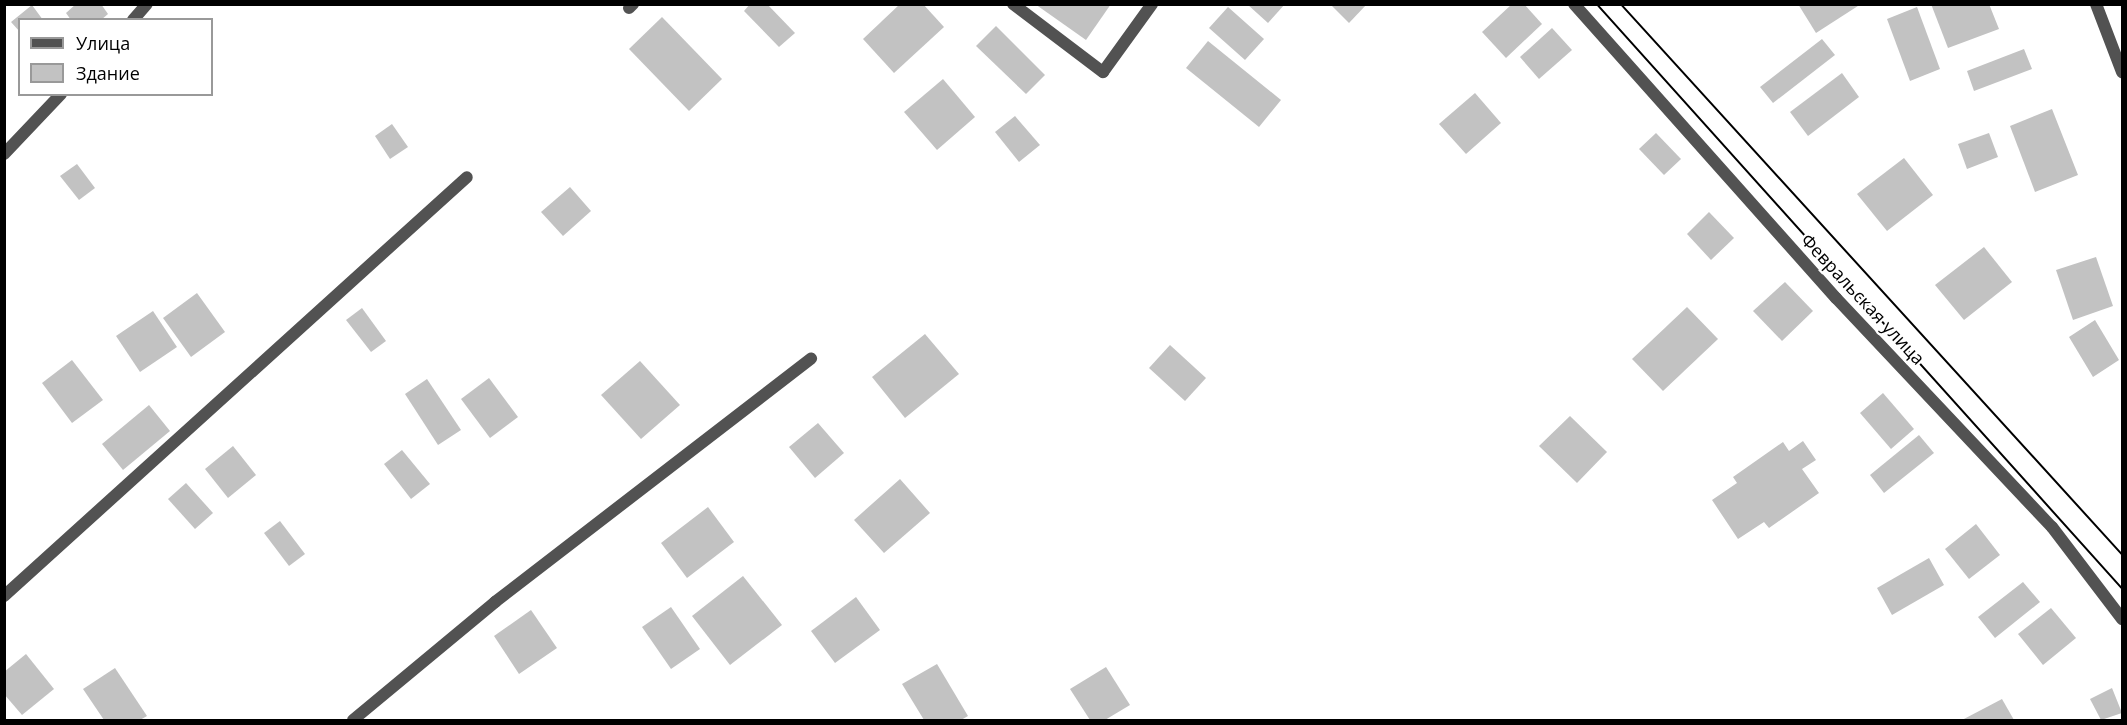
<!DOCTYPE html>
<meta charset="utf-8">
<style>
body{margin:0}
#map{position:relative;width:2127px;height:725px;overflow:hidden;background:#fff;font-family:"Open Sans",sans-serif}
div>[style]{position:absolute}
.building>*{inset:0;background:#c2c2c2}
.service>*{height:12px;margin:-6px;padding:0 6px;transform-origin:6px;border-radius:6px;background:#525252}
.minor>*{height:12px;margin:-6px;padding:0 6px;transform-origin:6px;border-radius:6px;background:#525252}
.tertiary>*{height:12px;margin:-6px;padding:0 6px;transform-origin:6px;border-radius:6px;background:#525252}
.tram>*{height:1.5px;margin:-0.75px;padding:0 0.75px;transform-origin:0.75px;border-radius:0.75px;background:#000}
span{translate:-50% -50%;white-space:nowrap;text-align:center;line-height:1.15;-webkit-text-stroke:4.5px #fff;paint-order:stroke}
.street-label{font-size:18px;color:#000}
.frame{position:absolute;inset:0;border:6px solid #000;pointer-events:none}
.legend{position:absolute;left:18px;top:18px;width:195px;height:78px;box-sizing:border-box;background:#fff;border:2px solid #999;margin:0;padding:8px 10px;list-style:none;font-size:18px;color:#000}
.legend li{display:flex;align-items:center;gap:12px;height:30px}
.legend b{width:30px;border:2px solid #999}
</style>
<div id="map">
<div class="building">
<i style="clip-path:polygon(76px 4px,101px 4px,108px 14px,101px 20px,71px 20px,66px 13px)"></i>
<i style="clip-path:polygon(750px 4px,767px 4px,795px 33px,779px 47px,744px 11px)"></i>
<i style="clip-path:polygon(900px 4px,923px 4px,944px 27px,894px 73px,863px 39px)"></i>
<i style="clip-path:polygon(1035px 4px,1111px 4px,1086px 40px)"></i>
<i style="clip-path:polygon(1247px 4px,1285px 4px,1268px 23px)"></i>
<i style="clip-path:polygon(1330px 4px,1367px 4px,1349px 23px)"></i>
<i style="clip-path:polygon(1512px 4px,1524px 4px,1542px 24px,1506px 58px,1482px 32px)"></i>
<i style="clip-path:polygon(1798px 4px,1861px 4px,1816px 33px)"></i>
<i style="clip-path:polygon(1931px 4px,1989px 4px,1999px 29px,1948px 48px)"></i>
<i style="clip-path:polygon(32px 5px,43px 20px,20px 20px,20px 32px,11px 22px)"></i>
<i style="clip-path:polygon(1228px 7px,1264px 39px,1245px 60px,1209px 28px)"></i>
<i style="clip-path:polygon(1917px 7px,1940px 69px,1910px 81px,1887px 19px)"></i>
<i style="clip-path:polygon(662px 17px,722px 79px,689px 111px,629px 49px)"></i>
<i style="clip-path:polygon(996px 26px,1045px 75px,1026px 94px,976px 46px)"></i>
<i style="clip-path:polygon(1552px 28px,1572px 50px,1539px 79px,1520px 57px)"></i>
<i style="clip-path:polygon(1822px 39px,1835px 55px,1773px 103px,1760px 87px)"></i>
<i style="clip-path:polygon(1208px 41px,1281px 100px,1259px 127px,1186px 68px)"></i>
<i style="clip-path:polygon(2024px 49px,2032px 69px,1974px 91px,1967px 71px)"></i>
<i style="clip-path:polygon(1842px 73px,1859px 97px,1808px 136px,1790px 112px)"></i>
<i style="clip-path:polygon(943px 79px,975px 117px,937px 150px,904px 112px)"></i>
<i style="clip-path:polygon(1475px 93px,1501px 123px,1466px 154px,1439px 124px)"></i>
<i style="clip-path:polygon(2052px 109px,2078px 175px,2035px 192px,2010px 126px)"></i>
<i style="clip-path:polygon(1015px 116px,1040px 145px,1019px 162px,995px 132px)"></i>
<i style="clip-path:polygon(392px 124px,408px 147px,390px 159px,375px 136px)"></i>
<i style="clip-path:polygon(1656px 133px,1681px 159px,1664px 175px,1639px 149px)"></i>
<i style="clip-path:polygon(1989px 133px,1998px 157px,1967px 169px,1958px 144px)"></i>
<i style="clip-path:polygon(1904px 158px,1933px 195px,1887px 231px,1857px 194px)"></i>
<i style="clip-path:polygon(77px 164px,95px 188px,79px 200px,60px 176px)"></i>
<i style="clip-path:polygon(570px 187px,591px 211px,563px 236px,541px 212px)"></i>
<i style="clip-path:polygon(1709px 212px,1734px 238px,1711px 260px,1687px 234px)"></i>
<i style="clip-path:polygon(1984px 247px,2012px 282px,1964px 320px,1935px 285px)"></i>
<i style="clip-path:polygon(2096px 257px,2113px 306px,2073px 320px,2056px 270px)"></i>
<i style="clip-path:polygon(1785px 282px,1813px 311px,1782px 341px,1753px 311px)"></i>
<i style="clip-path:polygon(197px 293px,225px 332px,191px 357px,163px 318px)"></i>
<i style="clip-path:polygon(1687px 307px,1718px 339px,1663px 391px,1632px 359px)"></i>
<i style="clip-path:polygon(362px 308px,386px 341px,371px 352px,346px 320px)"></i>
<i style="clip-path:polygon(153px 311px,177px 347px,140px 372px,116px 336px)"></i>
<i style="clip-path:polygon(2095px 320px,2119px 360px,2093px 377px,2069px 337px)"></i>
<i style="clip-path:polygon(925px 334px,959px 374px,905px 418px,872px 377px)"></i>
<i style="clip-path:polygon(1170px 345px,1206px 378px,1185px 401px,1149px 368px)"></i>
<i style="clip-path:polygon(72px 360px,103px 400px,72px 423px,42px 383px)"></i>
<i style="clip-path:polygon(640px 361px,680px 405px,641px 439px,601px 395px)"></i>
<i style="clip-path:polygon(489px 378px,518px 417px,490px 438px,461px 399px)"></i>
<i style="clip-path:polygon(427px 379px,461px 430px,438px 445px,405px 394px)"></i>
<i style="clip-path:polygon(1883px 393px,1914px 429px,1891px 449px,1860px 413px)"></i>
<i style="clip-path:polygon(149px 405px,170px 431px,123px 470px,102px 444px)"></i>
<i style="clip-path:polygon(1570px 416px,1607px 452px,1577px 483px,1539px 446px)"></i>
<i style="clip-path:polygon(818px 423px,844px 453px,815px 478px,789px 447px)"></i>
<i style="clip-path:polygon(1919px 435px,1934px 453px,1884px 493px,1870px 475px)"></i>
<i style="clip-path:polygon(1803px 441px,1816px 460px,1802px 469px,1819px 493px,1769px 528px,1764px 522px,1738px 539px,1712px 500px,1737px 483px,1733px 477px,1783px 442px,1789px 451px)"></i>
<i style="clip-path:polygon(233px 446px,256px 475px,228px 498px,205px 469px)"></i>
<i style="clip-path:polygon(402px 450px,430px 484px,411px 499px,384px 464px)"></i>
<i style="clip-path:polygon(900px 479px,930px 513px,884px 553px,854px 520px)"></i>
<i style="clip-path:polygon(186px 483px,213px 513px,195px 529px,168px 499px)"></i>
<i style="clip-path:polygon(708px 507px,734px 542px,687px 578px,661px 543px)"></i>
<i style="clip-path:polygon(280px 521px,305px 554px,289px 566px,264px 533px)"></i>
<i style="clip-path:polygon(1976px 524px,2000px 555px,1969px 579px,1945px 549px)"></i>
<i style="clip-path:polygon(1929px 558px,1944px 585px,1892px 615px,1877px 588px)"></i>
<i style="clip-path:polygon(743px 576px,782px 625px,730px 665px,692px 616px)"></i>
<i style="clip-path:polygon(2023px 582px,2040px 602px,1995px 638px,1978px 617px)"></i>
<i style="clip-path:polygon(856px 597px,880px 630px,835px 663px,811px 631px)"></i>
<i style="clip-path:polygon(671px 607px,700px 649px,671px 669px,642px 627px)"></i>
<i style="clip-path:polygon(2051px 608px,2076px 638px,2043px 665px,2018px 634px)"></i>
<i style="clip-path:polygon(531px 610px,557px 648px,519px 674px,494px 636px)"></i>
<i style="clip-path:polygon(26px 654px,54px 689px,22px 715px,4px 694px,4px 672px)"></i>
<i style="clip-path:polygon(937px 664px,968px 716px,961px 720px,924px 720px,902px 684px)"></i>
<i style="clip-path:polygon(1106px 667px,1130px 705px,1105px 720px,1090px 720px,1070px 689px)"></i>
<i style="clip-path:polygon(115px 668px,147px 716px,140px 720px,104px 720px,83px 689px)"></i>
<i style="clip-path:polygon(2112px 688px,2122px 713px,2101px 720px,2090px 699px)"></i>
<i style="clip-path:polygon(2002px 699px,2014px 720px,1962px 720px)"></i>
</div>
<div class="service">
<i style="left:133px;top:20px;width:21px;rotate:-49deg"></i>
<i style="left:4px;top:154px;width:83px;rotate:-46.5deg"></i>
<i style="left:4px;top:596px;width:624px;rotate:-42.14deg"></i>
<i style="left:353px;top:720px;width:185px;rotate:-39.7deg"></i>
<i style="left:495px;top:602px;width:399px;rotate:-37.6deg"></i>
</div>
<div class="minor">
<i style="left:1013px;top:4px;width:113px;rotate:37.1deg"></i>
<i style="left:1103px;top:72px;width:84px;rotate:-54.2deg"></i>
<i style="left:2096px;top:4px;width:73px;rotate:69.1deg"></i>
<i style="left:629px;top:8px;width:6px;rotate:-45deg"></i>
</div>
<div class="tertiary">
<i style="left:1574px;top:4px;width:394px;rotate:48.3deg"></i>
<i style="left:1836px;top:298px;width:315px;rotate:46.7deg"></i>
<i style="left:2052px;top:527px;width:116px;rotate:52.7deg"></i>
</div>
<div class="tram">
<i style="left:1597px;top:4px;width:785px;rotate:48.05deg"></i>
<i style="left:1621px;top:4px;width:744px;rotate:47.67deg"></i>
</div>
<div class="street-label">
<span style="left:1863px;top:299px;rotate:47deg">Февральская улица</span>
</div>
<div class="frame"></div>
<ul class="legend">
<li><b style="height:8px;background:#525252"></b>Улица</li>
<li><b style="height:16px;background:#c2c2c2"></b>Здание</li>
</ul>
</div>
